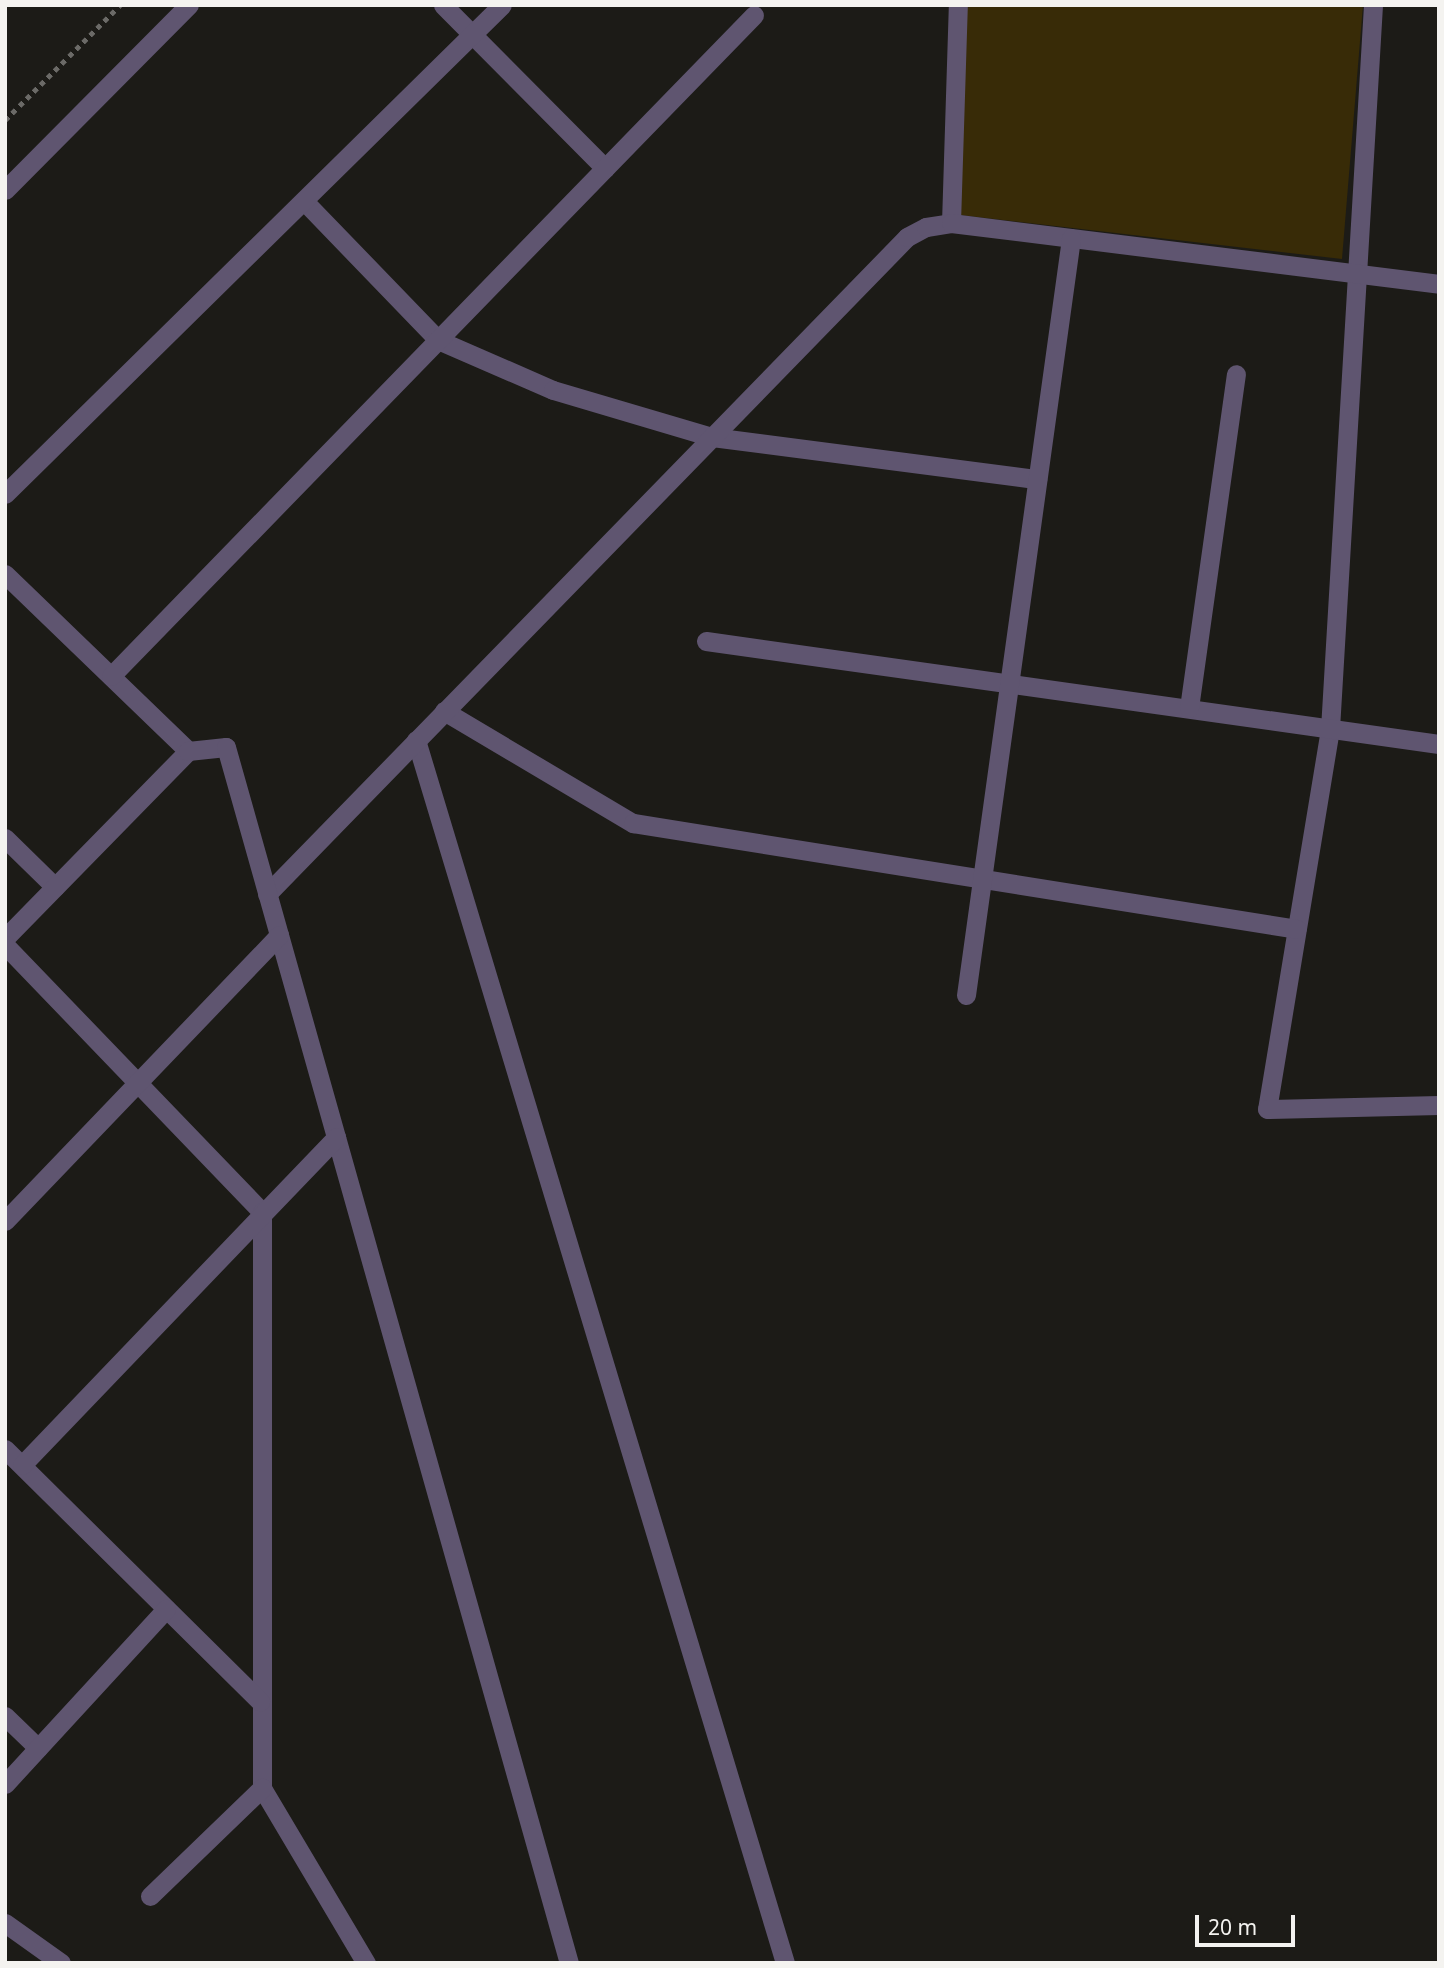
<!DOCTYPE html>
<style>
body{margin:0}
#map{position:relative;width:1444px;height:1968px;overflow:hidden;background:#1c1b17;font-family:"Noto Sans",sans-serif}
div>[style]{position:absolute}
.green>*{inset:0;background:#382b07}
.path>*{height:4.5px;margin-top:-2.25px;transform-origin:0;background:repeating-linear-gradient(90deg,#6b6a67 0 5px,transparent 0 10px)}
.minor>*{height:19px;margin:-9.5px;padding:0 9.5px;transform-origin:9.5px;border-radius:9.5px;background:#5f5570}
.tertiary>*{height:19px;margin:-9.5px;padding:0 9.5px;transform-origin:9.5px;border-radius:9.5px;background:#5f5570}
span{translate:-50% -50%;white-space:nowrap;text-align:center;line-height:1.15;-webkit-text-stroke:7px #1c1b17;paint-order:stroke}
.frame{position:absolute;inset:0;border:7px solid #f4f3f0;pointer-events:none}
.scale{position:absolute;left:1195px;top:1915px;width:100px;height:32px;box-sizing:border-box;border:4px solid #f4f3f0;border-top:0;padding-left:9px;font-size:21px;line-height:24px;white-space:nowrap;color:#f4f3f0;-webkit-text-stroke:5px #1c1b17;paint-order:stroke}
</style>
<div id="map">
<div class="green">
<i style="clip-path:polygon(967px 5px,1363px 5px,1342px 259px,960px 215px)"></i>
</div>
<div class="path">
<i style="left:5px;top:120px;width:163px;rotate:-45deg"></i>
</div>
<div class="minor">
<i style="left:443px;top:5px;width:230px;rotate:45.2deg"></i>
<i style="left:1373px;top:5px;width:725px;rotate:93.4deg"></i>
<i style="left:1330px;top:729px;width:385px;rotate:99.4deg"></i>
<i style="left:1267px;top:1109px;width:172px;rotate:-1.3deg"></i>
<i style="left:304px;top:201px;width:193px;rotate:46deg"></i>
<i style="left:438px;top:340px;width:125px;rotate:23.5deg"></i>
<i style="left:553px;top:390px;width:166px;rotate:16.5deg"></i>
<i style="left:712px;top:437px;width:328px;rotate:7.4deg"></i>
<i style="left:951px;top:223px;width:218px;rotate:-88.2deg"></i>
<i style="left:5px;top:494px;width:697px;rotate:-44.54deg"></i>
<i style="left:5px;top:574px;width:255px;rotate:44deg"></i>
<i style="left:706px;top:641px;width:740px;rotate:8deg"></i>
<i style="left:111px;top:676px;width:922px;rotate:-45.79deg"></i>
<i style="left:1189px;top:708px;width:337px;rotate:-82deg"></i>
<i style="left:444px;top:711px;width:220px;rotate:30.7deg"></i>
<i style="left:633px;top:823px;width:672px;rotate:9.07deg"></i>
<i style="left:416px;top:740px;width:1277px;rotate:73.21deg"></i>
<i style="left:5px;top:838px;width:70px;rotate:44.4deg"></i>
<i style="left:267px;top:894px;width:917px;rotate:-45.75deg"></i>
<i style="left:907px;top:237px;width:21px;rotate:-28deg"></i>
<i style="left:926px;top:227px;width:25px;rotate:-9deg"></i>
<i style="left:951px;top:223px;width:492px;rotate:7.1deg"></i>
<i style="left:5px;top:938px;width:262px;rotate:-45.6deg"></i>
<i style="left:188px;top:751px;width:38px;rotate:-6deg"></i>
<i style="left:226px;top:747px;width:1263px;rotate:74.25deg"></i>
<i style="left:5px;top:945px;width:371px;rotate:46.1deg"></i>
<i style="left:262px;top:1212px;width:576px;rotate:90deg"></i>
<i style="left:262px;top:1788px;width:204px;rotate:59.3deg"></i>
<i style="left:966px;top:995px;width:764px;rotate:-82.1deg"></i>
<i style="left:5px;top:1221px;width:396px;rotate:-46.2deg"></i>
<i style="left:5px;top:1449px;width:359px;rotate:44.7deg"></i>
<i style="left:22px;top:1465px;width:454px;rotate:-46.2deg"></i>
<i style="left:5px;top:1716px;width:46px;rotate:44.1deg"></i>
<i style="left:5px;top:1784px;width:238px;rotate:-47.4deg"></i>
<i style="left:150px;top:1896px;width:156px;rotate:-44deg"></i>
<i style="left:5px;top:1923px;width:69px;rotate:35.5deg"></i>
</div>
<div class="tertiary">
<i style="left:5px;top:190px;width:261px;rotate:-45.2deg"></i>
</div>
<div class="frame"></div>
<div class="scale">20 m</div>
</div>
